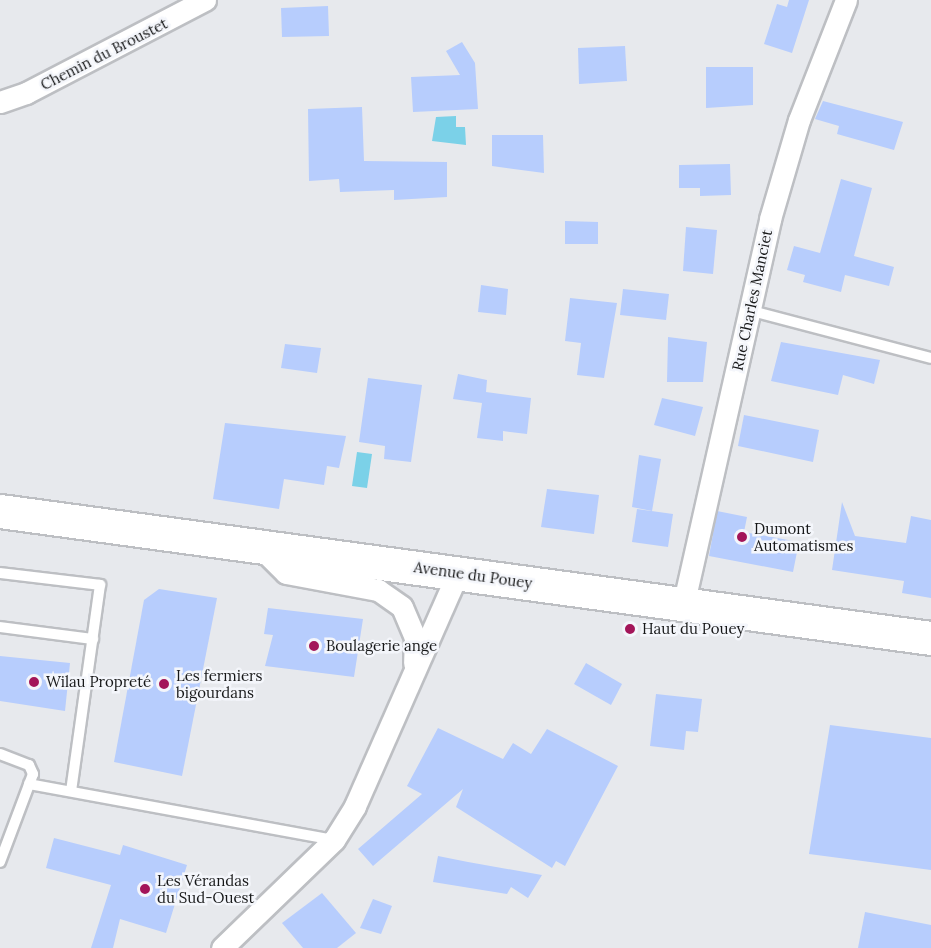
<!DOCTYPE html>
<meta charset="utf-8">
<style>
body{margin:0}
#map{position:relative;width:931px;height:948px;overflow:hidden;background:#e7e9ed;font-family:Lora,serif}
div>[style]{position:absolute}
.water>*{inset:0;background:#7bd1e8}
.building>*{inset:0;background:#b7cdfd}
.roads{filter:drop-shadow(2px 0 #bdbfc3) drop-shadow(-2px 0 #bdbfc3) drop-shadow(0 2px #bdbfc3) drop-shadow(0 -2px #bdbfc3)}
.service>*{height:10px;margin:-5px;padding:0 5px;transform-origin:5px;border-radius:5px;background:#fff}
.minor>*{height:21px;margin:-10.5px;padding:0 10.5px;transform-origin:10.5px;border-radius:10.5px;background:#fff}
.primary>*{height:33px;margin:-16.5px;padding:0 16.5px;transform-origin:16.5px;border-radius:16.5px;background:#fff}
.dots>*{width:16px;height:16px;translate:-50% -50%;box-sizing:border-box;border:3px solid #f4f6fb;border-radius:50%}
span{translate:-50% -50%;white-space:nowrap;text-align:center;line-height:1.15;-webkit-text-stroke:5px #f4f6fb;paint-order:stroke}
.street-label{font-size:15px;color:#171819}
.poi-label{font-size:15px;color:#171819}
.left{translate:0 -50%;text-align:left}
</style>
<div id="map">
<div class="water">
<i style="clip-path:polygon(456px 116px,456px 127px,465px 127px,466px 145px,432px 141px,436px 117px)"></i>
<i style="clip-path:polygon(357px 452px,372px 454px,367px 488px,352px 486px)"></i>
</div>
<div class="building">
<i style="clip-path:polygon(789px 0,809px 0,792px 53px,764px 44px,777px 4px,787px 7px)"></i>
<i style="clip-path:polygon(328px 6px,329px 36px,282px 37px,281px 8px)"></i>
<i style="clip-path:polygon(462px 42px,475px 63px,478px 109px,413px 112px,411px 77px,460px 75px,446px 51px)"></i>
<i style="clip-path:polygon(625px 46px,627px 81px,579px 84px,578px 48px)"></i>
<i style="clip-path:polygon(706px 67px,753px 67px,753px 105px,706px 108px)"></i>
<i style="clip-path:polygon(823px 101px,903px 122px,894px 150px,837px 134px,839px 126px,815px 119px)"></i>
<i style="clip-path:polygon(362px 107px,364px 161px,447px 162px,447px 197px,394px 200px,394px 190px,340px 192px,339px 179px,309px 181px,308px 109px)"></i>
<i style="clip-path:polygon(492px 135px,543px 135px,544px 173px,492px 166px)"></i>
<i style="clip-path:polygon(730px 164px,731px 195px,700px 196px,700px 188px,679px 188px,679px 165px)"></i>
<i style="clip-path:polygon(841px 179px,872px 188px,854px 256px,894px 267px,889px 286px,845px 275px,841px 292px,803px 282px,805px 275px,787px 270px,794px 246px,820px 253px)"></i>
<i style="clip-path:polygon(565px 221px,598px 222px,598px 244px,565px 244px)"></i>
<i style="clip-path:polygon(686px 227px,717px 230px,713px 274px,683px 271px)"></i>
<i style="clip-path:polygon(481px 285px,508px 289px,506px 315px,478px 312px)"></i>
<i style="clip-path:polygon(623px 289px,669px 294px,666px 320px,620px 315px)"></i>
<i style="clip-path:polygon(570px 298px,617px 303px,604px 378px,577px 375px,581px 343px,565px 341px)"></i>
<i style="clip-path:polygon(668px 337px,707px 342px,703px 382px,667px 382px)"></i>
<i style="clip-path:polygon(781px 342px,880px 360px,874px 384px,843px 375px,838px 395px,771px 381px)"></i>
<i style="clip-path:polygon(285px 344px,321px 348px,317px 373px,281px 368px)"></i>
<i style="clip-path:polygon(458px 374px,487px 380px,486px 392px,531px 398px,527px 434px,503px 431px,503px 441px,477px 438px,482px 403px,453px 399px)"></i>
<i style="clip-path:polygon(368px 378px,422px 385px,411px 462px,384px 459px,385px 446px,359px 442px)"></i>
<i style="clip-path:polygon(662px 398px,703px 407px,695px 436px,654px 425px)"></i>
<i style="clip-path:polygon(744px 415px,819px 430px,813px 462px,738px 446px)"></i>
<i style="clip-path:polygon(225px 423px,346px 436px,339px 468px,327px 466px,324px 485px,284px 479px,279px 509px,213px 499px)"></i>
<i style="clip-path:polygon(639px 455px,661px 459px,652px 511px,632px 507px)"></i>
<i style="clip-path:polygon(547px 489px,599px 495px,594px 534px,541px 527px)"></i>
<i style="clip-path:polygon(842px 502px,855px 536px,906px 543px,911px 516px,931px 520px,931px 598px,902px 593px,904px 581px,832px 570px)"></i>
<i style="clip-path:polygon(637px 509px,673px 514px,668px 547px,632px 542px)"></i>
<i style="clip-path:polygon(717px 511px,747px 517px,744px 532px,799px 542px,793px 572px,709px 556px)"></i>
<i style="clip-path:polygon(159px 589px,217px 598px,182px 776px,114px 762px,144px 600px)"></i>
<i style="clip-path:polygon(268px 608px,363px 619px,354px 677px,265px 666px,273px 635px,264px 634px)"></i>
<i style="clip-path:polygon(0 656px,70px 663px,65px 711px,0 701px)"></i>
<i style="clip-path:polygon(586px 663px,622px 684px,611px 705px,574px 684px)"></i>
<i style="clip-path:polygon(656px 694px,702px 699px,698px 732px,686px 731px,684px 750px,650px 746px)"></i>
<i style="clip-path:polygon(830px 725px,931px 738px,931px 870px,809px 854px)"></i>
<i style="clip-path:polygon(438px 728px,503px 759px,513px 743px,531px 754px,547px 729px,618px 766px,565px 866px,556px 861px,552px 868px,456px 807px,463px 789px,373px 866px,358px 849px,422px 794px,407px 786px)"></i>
<i style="clip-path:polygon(54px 838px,120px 855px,123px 845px,187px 865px,166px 933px,120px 919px,113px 948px,91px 948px,111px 885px,46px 868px)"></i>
<i style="clip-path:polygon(438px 856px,468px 862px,542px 875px,528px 898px,511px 887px,507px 894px,433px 882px)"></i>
<i style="clip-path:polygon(322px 893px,356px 933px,337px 948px,303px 948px,282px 923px)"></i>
<i style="clip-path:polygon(373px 899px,392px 906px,381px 934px,360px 928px)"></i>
<i style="clip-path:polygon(865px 912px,931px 925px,931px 948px,858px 948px)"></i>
</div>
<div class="roads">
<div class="service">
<i style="left:752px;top:311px;width:185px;rotate:14.7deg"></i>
<i style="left:0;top:573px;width:101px;rotate:6.8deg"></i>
<i style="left:100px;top:585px;width:208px;rotate:98deg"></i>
<i style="left:0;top:627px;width:94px;rotate:7.4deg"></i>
<i style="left:0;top:754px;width:31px;rotate:21deg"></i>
<i style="left:29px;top:765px;width:10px;rotate:66deg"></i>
<i style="left:33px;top:774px;width:94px;rotate:110.6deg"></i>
<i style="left:29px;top:784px;width:310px;rotate:10.4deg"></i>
</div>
<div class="minor">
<i style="left:0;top:102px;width:28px;rotate:-19deg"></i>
<i style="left:26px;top:93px;width:202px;rotate:-27.5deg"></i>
<i style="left:259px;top:546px;width:38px;rotate:45deg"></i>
<i style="left:286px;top:573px;width:94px;rotate:10.5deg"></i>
<i style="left:378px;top:590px;width:29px;rotate:35deg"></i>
<i style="left:402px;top:607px;width:33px;rotate:67deg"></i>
<i style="left:415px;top:637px;width:26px;rotate:92deg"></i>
<i style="left:683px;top:606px;width:397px;rotate:-77.3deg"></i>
<i style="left:770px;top:219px;width:103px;rotate:-73.7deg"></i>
<i style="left:799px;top:120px;width:129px;rotate:-68.6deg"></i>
<i style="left:222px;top:948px;width:156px;rotate:-44deg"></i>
<i style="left:334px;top:840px;width:40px;rotate:-58deg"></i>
<i style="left:355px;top:806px;width:256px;rotate:-66.2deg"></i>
</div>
<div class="primary">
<i style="left:0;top:511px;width:940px;rotate:7.77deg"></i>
</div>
</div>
<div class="dots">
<i style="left:742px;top:537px;background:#a31559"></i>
<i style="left:630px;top:629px;background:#a31559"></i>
<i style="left:314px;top:646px;background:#a31559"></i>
<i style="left:34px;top:682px;background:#a31559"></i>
<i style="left:164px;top:684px;background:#a31559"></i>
<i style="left:145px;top:889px;background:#a31559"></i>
</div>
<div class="street-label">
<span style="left:104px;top:54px;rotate:-27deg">Chemin du Broustet</span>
<span style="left:752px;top:300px;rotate:-78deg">Rue Charles Manciet</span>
<span style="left:473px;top:575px;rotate:8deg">Avenue du Pouey</span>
</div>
<div class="poi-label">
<span class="left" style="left:754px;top:537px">Dumont<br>Automatismes</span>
<span class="left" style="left:642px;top:629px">Haut du Pouey</span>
<span class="left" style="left:326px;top:646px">Boulagerie ange</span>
<span class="left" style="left:176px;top:684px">Les fermiers<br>bigourdans</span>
<span class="left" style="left:46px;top:682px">Wilau Propreté</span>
<span class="left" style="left:157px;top:889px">Les Vérandas<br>du Sud-Ouest</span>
</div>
</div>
